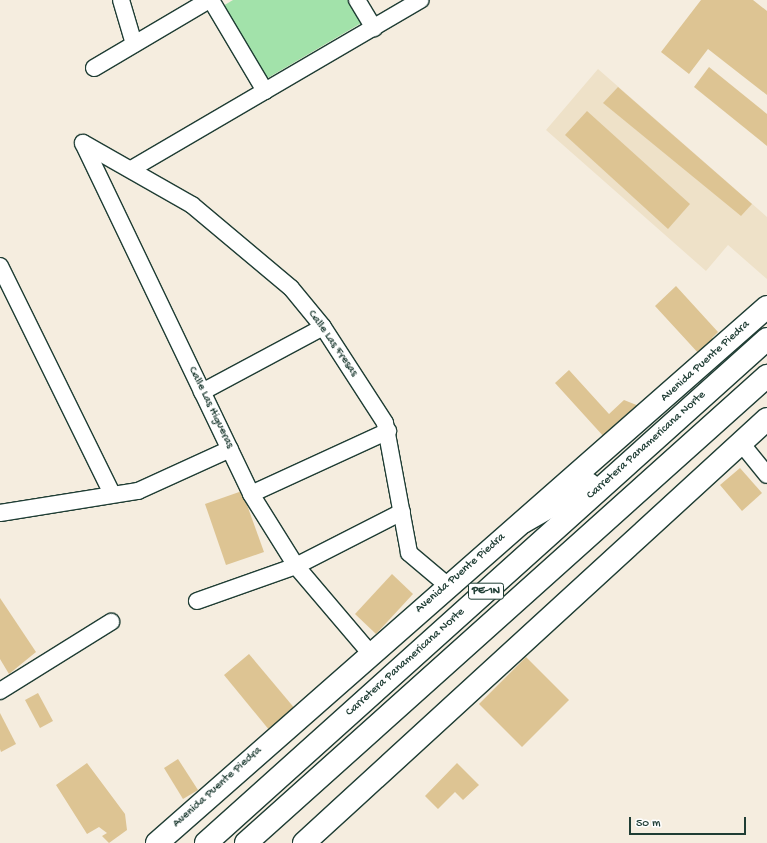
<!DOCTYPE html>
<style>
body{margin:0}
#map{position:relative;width:767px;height:843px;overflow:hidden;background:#f5eddf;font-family:"Gochi Hand",sans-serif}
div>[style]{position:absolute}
.built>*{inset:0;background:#eee1c8}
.green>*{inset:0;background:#a2e2aa}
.building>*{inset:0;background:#ddc493}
.roads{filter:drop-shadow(1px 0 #1f3d34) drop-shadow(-1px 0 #1f3d34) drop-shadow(0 1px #1f3d34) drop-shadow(0 -1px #1f3d34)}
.minor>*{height:16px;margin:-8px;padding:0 8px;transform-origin:8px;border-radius:8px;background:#fff}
.secondary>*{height:22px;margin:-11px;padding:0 11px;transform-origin:11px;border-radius:11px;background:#fff}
.trunk>*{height:22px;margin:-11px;padding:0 11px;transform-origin:11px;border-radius:11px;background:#fff}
span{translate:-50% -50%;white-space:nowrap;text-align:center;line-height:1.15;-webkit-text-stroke:3px #fff;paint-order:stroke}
.shield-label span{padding:1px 3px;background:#fff;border:1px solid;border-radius:3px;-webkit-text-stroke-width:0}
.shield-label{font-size:11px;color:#1f3d34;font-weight:700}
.street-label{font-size:12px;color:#1f3d34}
.scale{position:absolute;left:629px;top:817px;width:117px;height:18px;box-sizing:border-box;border:2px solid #1f3d34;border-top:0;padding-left:5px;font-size:12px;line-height:14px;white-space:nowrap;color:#1f3d34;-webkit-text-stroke:3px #fff;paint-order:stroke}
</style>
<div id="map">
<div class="built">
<i style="clip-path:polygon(598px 69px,767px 217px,767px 279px,728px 245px,706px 271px,546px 130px)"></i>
</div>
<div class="green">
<i style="clip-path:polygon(233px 0,350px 0,363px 22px,266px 79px,223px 6px)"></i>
</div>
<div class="building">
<i style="clip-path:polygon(701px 0,753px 0,767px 11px,767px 95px,708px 49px,689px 74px,661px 52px)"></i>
<i style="clip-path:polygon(709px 67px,767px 114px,767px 146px,694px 87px)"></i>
<i style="clip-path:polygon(618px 87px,752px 204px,741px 216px,603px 103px)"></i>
<i style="clip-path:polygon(587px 111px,690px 204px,668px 229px,565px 135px)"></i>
<i style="clip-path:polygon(676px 286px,718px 332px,712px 338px,715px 341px,700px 355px,655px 306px)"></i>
<i style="clip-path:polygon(569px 370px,609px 414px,624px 400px,639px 406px,605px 438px,555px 383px)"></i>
<i style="clip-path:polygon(740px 468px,762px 493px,742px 511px,720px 485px)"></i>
<i style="clip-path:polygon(242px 491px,264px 552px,226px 565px,205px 504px)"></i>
<i style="clip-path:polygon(392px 574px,413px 594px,376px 634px,355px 614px)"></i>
<i style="clip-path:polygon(0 598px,36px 652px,9px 674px,0 659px)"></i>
<i style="clip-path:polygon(249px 654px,296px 710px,270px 731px,224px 675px)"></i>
<i style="clip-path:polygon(526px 657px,569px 700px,522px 747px,479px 704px)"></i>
<i style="clip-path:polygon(38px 693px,53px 721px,40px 728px,25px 700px)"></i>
<i style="clip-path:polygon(0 713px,16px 744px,1px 752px,0 749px)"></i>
<i style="clip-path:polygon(178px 759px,198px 790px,183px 799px,164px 768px)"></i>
<i style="clip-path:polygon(87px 763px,125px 814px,127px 830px,109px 843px,102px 836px,107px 833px,99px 827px,87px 834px,56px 785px)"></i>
<i style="clip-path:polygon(457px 763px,479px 785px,463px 800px,455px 792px,438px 809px,425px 796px)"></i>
</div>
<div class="roads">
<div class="minor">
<i style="left:121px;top:0;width:46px;rotate:73.5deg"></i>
<i style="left:211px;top:0;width:106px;rotate:59.3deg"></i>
<i style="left:357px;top:0;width:33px;rotate:59deg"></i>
<i style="left:94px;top:68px;width:134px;rotate:-30.6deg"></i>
<i style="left:83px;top:143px;width:125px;rotate:29.6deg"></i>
<i style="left:192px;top:205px;width:129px;rotate:40deg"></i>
<i style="left:291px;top:288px;width:50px;rotate:50.6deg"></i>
<i style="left:323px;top:327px;width:114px;rotate:57.1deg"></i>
<i style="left:385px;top:423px;width:132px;rotate:79.5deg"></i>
<i style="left:409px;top:553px;width:50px;rotate:40.1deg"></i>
<i style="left:83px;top:143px;width:389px;rotate:64.4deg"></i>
<i style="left:251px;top:494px;width:85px;rotate:58deg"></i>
<i style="left:296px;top:566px;width:114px;rotate:49.6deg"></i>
<i style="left:133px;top:168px;width:333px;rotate:-30.3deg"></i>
<i style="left:0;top:266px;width:254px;rotate:63.8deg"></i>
<i style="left:202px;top:392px;width:137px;rotate:-28.2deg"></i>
<i style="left:741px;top:443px;width:41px;rotate:50.9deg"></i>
<i style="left:251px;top:494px;width:151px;rotate:-24.7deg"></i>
<i style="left:0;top:513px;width:140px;rotate:-9.1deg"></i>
<i style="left:138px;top:491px;width:101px;rotate:-24.5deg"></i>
<i style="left:197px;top:601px;width:105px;rotate:-19.5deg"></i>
<i style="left:296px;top:566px;width:119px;rotate:-27deg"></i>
<i style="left:0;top:691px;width:131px;rotate:-31.9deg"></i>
</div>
<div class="secondary">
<i style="left:157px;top:843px;width:812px;rotate:-41.31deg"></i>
<i style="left:304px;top:843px;width:628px;rotate:-42.48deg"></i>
</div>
<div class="trunk">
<i style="left:523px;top:522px;width:76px;rotate:-29.9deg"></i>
<i style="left:206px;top:843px;width:754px;rotate:-41.94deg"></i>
<i style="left:246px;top:843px;width:700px;rotate:-41.87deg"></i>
</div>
</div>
<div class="shield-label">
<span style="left:486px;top:591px">PE-1N</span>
</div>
<div class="street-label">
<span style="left:332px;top:344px;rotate:55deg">Calle Las Fresas</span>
<span style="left:706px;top:362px;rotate:-42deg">Avenida Puente Piedra</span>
<span style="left:210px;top:408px;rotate:64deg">Calle Las Higueras</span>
<span style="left:647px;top:446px;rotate:-42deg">Carretera Panamericana Norte</span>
<span style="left:461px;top:574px;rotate:-41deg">Avenida Puente Piedra</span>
<span style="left:406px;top:663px;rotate:-42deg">Carretera Panamericana Norte</span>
<span style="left:218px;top:788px;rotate:-42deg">Avenida Puente Piedra</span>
</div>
<div class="scale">50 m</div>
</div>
